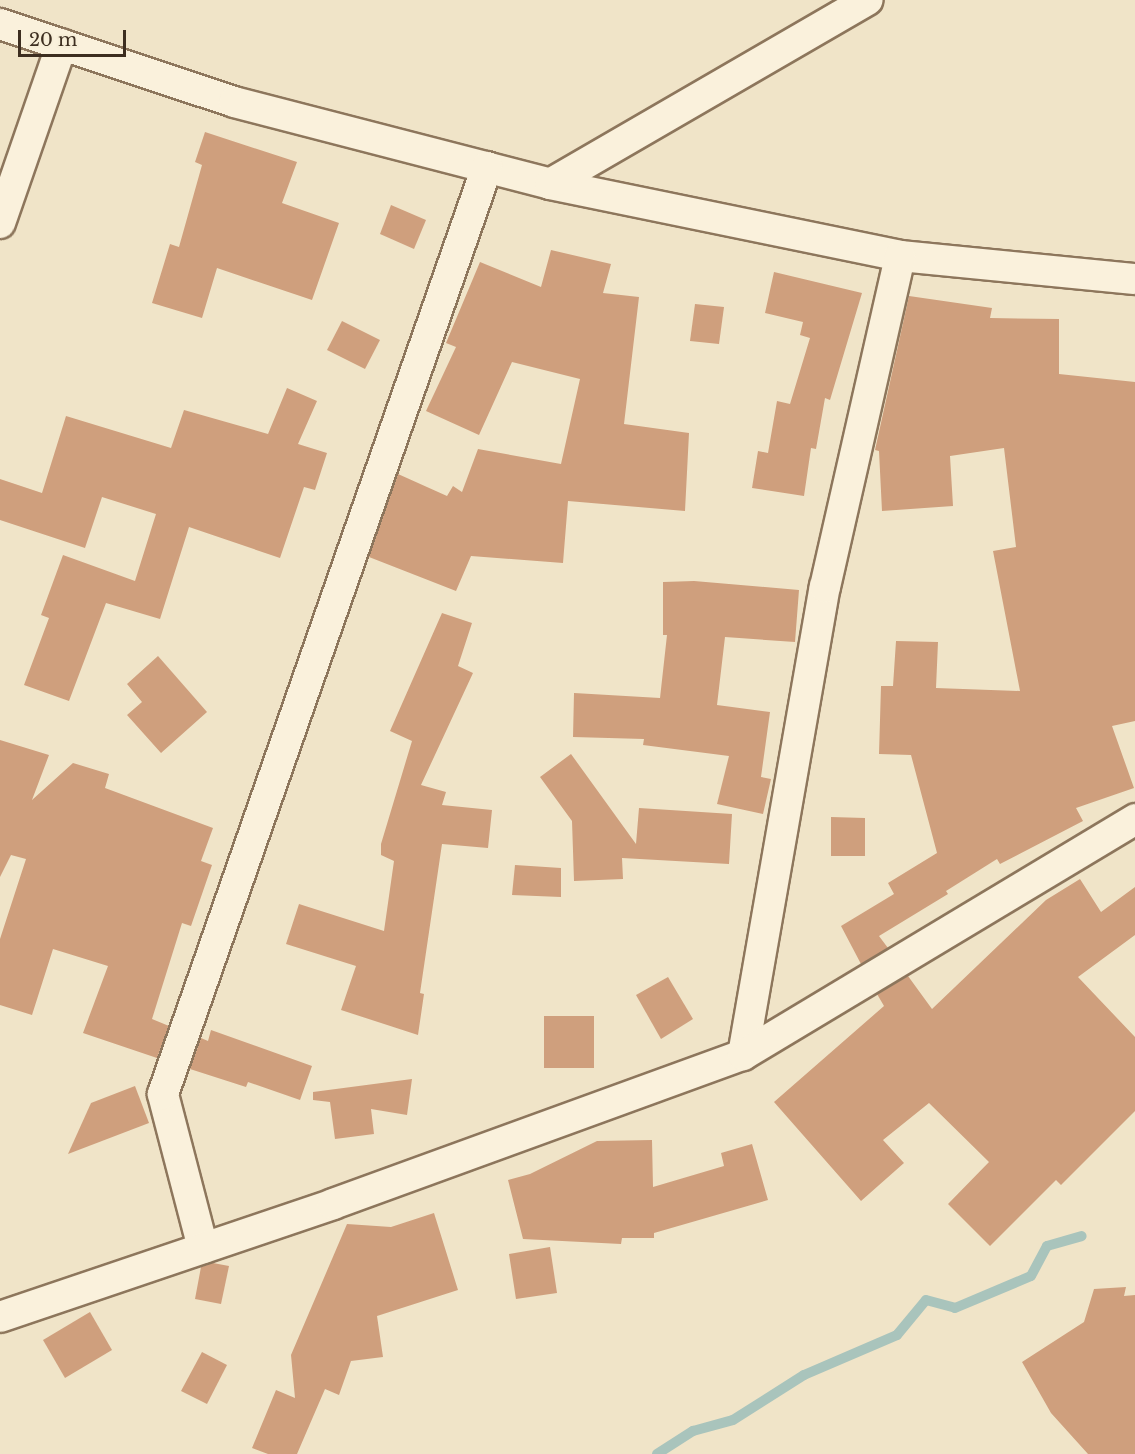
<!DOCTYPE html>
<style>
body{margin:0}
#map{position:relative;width:1135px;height:1454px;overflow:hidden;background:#f0e4c8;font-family:"Libre Baskerville",serif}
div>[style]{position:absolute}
.stream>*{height:10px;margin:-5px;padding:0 5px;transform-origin:5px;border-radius:5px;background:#a9c4bc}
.building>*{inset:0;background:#cf9f7d}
.roads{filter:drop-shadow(2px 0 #8d765c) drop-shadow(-2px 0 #8d765c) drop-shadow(0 2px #8d765c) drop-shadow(0 -2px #8d765c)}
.minor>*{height:30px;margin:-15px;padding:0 15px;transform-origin:15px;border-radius:15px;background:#faf1dc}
span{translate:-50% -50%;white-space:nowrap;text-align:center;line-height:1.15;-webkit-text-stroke:6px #f7eed8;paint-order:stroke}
.scale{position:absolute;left:18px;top:30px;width:108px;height:27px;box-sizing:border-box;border:3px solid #3d2e20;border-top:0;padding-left:8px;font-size:18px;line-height:21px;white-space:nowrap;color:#3d2e20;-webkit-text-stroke:4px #f7eed8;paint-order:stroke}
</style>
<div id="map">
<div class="stream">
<i style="left:657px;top:1454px;width:43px;rotate:-32.6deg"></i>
<i style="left:693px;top:1431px;width:41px;rotate:-15.4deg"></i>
<i style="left:733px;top:1420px;width:84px;rotate:-32.4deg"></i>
<i style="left:804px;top:1375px;width:101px;rotate:-23.3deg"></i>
<i style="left:897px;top:1335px;width:45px;rotate:-50.4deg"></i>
<i style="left:926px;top:1300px;width:30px;rotate:15deg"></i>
<i style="left:955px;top:1308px;width:82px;rotate:-22.8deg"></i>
<i style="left:1031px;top:1276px;width:34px;rotate:-62deg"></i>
<i style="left:1047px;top:1246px;width:36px;rotate:-16deg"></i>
</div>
<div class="building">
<i style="clip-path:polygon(205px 132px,297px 162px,282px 203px,339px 223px,312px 300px,217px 268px,202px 318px,152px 303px,170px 244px,179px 247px,202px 165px,195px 162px)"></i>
<i style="clip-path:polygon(391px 205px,426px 220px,414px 249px,380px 234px)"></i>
<i style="clip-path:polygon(551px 250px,611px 264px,603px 293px,639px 297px,624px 424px,689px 433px,685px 511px,568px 501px,563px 563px,471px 556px,456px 591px,369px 557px,398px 474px,447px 496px,453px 486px,462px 492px,478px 449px,561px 464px,580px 379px,512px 362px,479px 435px,426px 411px,456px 347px,446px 343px,480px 262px,541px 287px)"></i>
<i style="clip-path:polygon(774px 272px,862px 293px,830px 400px,825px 398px,816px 449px,811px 448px,804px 496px,752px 488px,758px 451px,768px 453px,777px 401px,790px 404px,810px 338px,800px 335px,803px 322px,765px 313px)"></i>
<i style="clip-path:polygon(909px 296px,992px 308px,990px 318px,1059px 319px,1059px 374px,1135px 382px,1135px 721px,1112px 726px,1134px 788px,1076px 808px,1083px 821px,1000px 864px,997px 859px,946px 891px,948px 894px,879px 936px,888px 948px,861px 964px,841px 926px,894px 894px,888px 883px,937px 853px,911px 755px,879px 754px,881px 686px,893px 686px,896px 641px,938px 642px,936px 688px,1020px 691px,993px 551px,1016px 547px,1004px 448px,950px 456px,953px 506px,882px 511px,879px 451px,875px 450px)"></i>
<i style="clip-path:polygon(695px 304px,724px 307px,719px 344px,690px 341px)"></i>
<i style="clip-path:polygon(342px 321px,380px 340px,365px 369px,327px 350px)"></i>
<i style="clip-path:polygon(287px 388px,317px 401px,298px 444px,327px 453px,315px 490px,304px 487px,280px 558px,189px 527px,160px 619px,106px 603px,69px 701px,24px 685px,49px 618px,41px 615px,63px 555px,135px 581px,156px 514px,102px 497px,85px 548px,0 520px,0 479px,42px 493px,66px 416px,171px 448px,184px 410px,268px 434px)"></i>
<i style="clip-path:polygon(694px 581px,799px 590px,795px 642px,725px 637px,717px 705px,770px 712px,761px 777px,771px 779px,763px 814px,717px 804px,729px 756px,643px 745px,644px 739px,573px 737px,574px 693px,660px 698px,667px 635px,663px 635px,663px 582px)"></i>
<i style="clip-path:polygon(442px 613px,472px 623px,458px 666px,473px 673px,421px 785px,446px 792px,442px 805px,492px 810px,488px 848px,442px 844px,420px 993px,424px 994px,418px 1035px,341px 1010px,356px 966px,286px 944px,299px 904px,384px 931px,394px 861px,381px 855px,381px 844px,412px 741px,390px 731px)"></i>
<i style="clip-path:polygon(158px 656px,207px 712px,161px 753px,127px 715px,142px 702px,127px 684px)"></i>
<i style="clip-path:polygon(0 740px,49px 755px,32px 800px,73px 763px,109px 774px,105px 788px,213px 828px,201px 861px,212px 865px,191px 926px,182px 923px,152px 1019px,169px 1026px,157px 1058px,83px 1033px,108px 966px,53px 949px,32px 1015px,0 1005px,0 939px,26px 859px,11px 855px,0 877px)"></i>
<i style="clip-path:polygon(571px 754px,636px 844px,639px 808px,732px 814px,729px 864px,622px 858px,623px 879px,574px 881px,572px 821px,540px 777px)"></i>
<i style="clip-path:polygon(831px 817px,865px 818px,865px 856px,831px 856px)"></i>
<i style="clip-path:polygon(515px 865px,561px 868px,561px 897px,512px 895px)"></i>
<i style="clip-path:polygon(1080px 879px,1101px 912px,1135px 887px,1135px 935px,1078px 977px,1135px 1037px,1135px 1111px,1061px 1185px,1056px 1180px,990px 1246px,948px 1204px,989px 1162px,929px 1103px,883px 1140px,904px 1163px,861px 1201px,774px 1102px,884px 1006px,877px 994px,908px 976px,932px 1009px,1046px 900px)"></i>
<i style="clip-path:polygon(668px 977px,693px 1019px,661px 1039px,636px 995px)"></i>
<i style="clip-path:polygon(544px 1016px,594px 1016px,594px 1068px,544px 1068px)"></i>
<i style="clip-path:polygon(211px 1030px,312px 1066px,300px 1100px,248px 1082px,246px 1087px,190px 1069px,201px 1038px,208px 1041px)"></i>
<i style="clip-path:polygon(412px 1079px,407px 1115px,371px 1109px,374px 1134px,335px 1139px,330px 1102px,313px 1100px,313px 1092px)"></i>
<i style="clip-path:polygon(135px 1086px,149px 1123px,68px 1154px,91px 1103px)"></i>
<i style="clip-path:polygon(652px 1140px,653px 1187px,724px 1166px,721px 1153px,752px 1144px,768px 1200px,654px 1233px,654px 1238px,622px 1238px,621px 1244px,523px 1239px,508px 1180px,530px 1174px,597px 1141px)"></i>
<i style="clip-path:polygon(434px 1213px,458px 1290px,377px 1316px,383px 1357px,351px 1361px,339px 1395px,325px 1389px,297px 1454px,268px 1454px,252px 1448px,276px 1390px,295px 1398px,291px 1355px,347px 1224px,391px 1227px)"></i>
<i style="clip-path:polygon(550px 1247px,557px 1293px,516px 1299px,509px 1254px)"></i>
<i style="clip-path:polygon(213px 1263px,229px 1266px,221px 1304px,195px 1299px,201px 1267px)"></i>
<i style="clip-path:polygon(1126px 1287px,1124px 1296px,1135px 1295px,1135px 1454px,1088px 1454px,1051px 1413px,1022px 1362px,1084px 1322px,1094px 1289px)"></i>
<i style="clip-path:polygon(90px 1312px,112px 1350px,65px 1378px,43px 1340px)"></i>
<i style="clip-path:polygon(202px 1352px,227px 1365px,207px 1404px,181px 1391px)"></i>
</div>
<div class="roads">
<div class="minor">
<i style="left:0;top:24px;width:247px;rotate:18.4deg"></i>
<i style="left:234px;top:102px;width:326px;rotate:14.5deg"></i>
<i style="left:550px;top:184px;width:357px;rotate:11.6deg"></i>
<i style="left:900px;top:256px;width:236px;rotate:5.6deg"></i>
<i style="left:550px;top:184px;width:367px;rotate:-30.1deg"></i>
<i style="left:0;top:223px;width:189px;rotate:-70.9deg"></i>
<i style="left:743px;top:1055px;width:475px;rotate:-80.1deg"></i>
<i style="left:825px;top:587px;width:339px;rotate:-77.2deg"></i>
<i style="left:203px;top:1248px;width:159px;rotate:-104.6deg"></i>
<i style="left:163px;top:1094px;width:982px;rotate:-70.73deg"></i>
<i style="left:0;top:1317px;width:352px;rotate:-18.7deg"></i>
<i style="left:333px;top:1204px;width:436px;rotate:-20deg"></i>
<i style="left:743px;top:1055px;width:458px;rotate:-31deg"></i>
</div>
</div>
<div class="scale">20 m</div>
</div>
